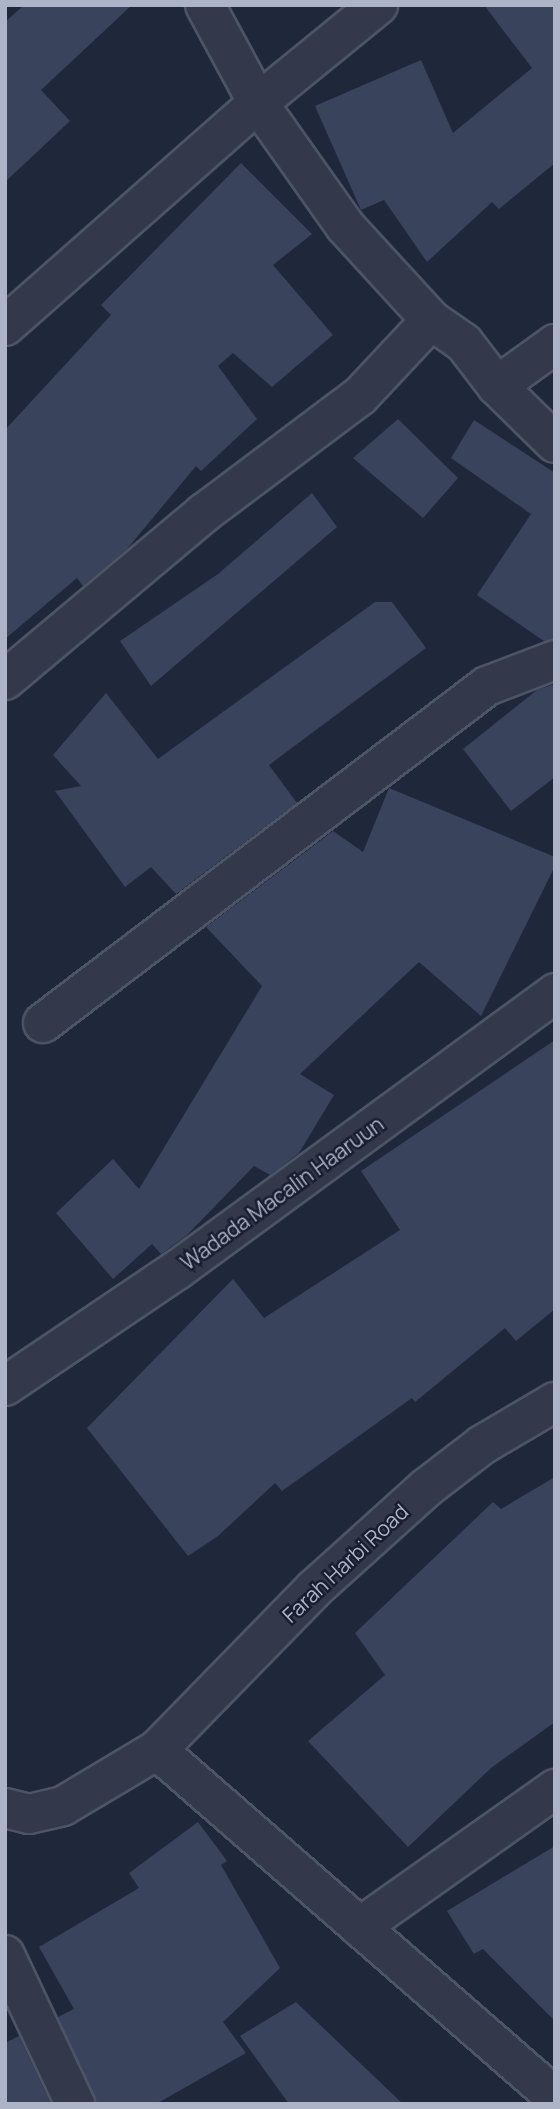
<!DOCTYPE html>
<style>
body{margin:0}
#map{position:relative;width:560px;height:2109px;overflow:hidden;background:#1f273b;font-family:Manrope,sans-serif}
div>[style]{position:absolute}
.building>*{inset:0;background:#3a435c}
.roads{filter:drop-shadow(2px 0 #4d5466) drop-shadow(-2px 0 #4d5466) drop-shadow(0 2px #4d5466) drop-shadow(0 -2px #4d5466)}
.minor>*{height:38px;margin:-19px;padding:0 19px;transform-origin:19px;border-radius:19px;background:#33394b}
span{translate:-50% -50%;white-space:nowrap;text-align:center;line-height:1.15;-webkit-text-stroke:5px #181e30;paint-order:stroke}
.street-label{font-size:21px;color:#adb4c8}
.frame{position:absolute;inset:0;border:7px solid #adb4c8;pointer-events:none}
</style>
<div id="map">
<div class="building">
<i style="clip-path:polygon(24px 5px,132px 5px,41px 90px,70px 121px,5px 182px,5px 22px)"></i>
<i style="clip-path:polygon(484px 5px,555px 5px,555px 163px,499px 209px,492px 202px,427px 262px,384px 200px,361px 210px,315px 106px,421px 60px,453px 133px,532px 68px)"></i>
<i style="clip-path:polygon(241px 163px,312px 234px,273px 265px,333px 335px,272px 387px,233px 353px,218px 366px,257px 419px,201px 471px,196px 466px,127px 549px,83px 586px,77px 578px,5px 639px,5px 430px,111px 315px,101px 305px)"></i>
<i style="clip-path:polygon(398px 419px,458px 478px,423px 518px,353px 458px)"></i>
<i style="clip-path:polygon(474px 420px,555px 473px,555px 639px,544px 641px,477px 595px,531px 514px,451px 458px)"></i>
<i style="clip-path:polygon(312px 493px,337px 527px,151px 686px,120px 641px,218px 574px)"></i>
<i style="clip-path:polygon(375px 602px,392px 602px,426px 648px,269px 765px,297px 803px,176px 894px,151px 867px,125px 887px,55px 791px,81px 786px,53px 755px,106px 693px,158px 759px)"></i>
<i style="clip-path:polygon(555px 684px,555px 777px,511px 811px,463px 749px,537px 690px)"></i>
<i style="clip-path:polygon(389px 788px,555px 857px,555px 866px,481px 1016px,419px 962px,300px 1074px,334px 1095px,299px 1153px,270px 1175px,254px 1166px,186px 1236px,161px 1254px,152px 1244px,113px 1279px,56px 1213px,113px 1159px,139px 1189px,262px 986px,206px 927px,333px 831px,363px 852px)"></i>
<i style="clip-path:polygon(555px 1040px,555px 1309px,516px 1341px,505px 1328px,415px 1402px,412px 1398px,282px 1491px,275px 1483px,218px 1536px,188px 1556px,87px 1428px,233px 1279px,264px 1318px,400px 1230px,361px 1171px)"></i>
<i style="clip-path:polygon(555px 1477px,555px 1722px,491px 1768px,408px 1847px,308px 1741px,385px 1675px,355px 1633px,493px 1502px,501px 1509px)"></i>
<i style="clip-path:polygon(198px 1822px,227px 1861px,221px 1865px,280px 1968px,223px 2022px,246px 2053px,156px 2104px,97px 2104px,58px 2017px,74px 2009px,39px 1947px,139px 1888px,129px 1873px)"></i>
<i style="clip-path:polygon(555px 1846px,555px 2021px,483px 1949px,474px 1954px,447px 1911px)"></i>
<i style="clip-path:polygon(296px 2002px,403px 2104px,289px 2104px,240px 2036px)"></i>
<i style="clip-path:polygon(19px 2036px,51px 2104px,5px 2104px,5px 2043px)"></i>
</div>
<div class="roads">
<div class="minor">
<i style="left:205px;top:5px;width:111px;rotate:61.6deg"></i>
<i style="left:258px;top:103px;width:151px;rotate:54.7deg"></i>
<i style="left:345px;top:226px;width:127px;rotate:47.5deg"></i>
<i style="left:431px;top:320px;width:40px;rotate:34.9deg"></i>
<i style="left:464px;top:343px;width:54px;rotate:52.5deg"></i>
<i style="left:497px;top:386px;width:72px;rotate:-35.9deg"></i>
<i style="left:5px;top:326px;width:337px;rotate:-41.4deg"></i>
<i style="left:258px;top:103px;width:155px;rotate:-39.2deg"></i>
<i style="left:497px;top:386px;width:81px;rotate:44.5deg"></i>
<i style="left:5px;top:680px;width:260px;rotate:-40deg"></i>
<i style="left:204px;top:513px;width:195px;rotate:-36.9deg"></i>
<i style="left:360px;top:396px;width:104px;rotate:-46.9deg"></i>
<i style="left:43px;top:1023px;width:557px;rotate:-37.2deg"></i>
<i style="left:487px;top:686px;width:73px;rotate:-20.9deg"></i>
<i style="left:5px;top:1386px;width:207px;rotate:-34deg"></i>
<i style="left:177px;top:1270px;width:469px;rotate:-36.2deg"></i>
<i style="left:157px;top:1750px;width:528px;rotate:41.08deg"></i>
<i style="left:5px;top:1808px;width:25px;rotate:14deg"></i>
<i style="left:29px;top:1814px;width:35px;rotate:-13deg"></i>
<i style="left:63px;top:1806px;width:109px;rotate:-30.8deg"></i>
<i style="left:157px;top:1750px;width:225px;rotate:-45.7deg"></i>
<i style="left:314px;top:1589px;width:151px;rotate:-42deg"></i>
<i style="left:426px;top:1488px;width:71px;rotate:-37.5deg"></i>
<i style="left:482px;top:1445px;width:85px;rotate:-30.5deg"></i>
<i style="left:360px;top:1927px;width:239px;rotate:-35.3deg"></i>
<i style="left:5px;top:1955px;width:165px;rotate:64.8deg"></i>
</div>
</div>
<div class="street-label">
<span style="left:282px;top:1193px;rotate:-36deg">Wadada Macalin Haaruun</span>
<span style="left:345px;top:1563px;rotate:-43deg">Farah Harbi Road</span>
</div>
<div class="frame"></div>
</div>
